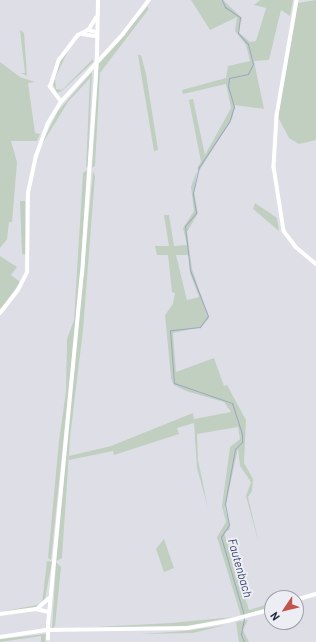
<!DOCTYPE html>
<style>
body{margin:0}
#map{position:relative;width:316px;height:642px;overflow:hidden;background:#dedfe6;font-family:Barlow,sans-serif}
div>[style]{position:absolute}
.green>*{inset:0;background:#c0cfc0}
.stream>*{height:1px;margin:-0.5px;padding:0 0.5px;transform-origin:0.5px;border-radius:0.5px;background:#9ca6c3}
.secondary>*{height:3.5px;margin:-1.75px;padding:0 1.75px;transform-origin:1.75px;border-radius:1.75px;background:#fff}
.secondary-bridge>*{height:3.5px;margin:-1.75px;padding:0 1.75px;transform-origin:1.75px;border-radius:1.75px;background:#fff}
span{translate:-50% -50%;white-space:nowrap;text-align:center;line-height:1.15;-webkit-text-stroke:4px #edeef4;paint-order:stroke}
.water-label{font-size:12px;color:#37426b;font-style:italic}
.north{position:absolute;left:264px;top:590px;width:40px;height:40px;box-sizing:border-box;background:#edeef4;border:1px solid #9ea0aa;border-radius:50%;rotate:235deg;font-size:11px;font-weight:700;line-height:16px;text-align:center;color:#282b3b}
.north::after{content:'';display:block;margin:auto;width:14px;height:18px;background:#c0554d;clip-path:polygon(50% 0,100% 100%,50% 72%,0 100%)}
</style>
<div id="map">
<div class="green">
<i style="clip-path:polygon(191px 0,223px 0,242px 18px,238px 32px,250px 42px,256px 41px,266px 8px,254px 5px,260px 0,293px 0,290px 16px,281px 10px,269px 60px,254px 61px,264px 109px,235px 105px,232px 119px,199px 171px,197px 168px,201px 162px,189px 100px,193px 99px,205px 155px,231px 108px,226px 84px,183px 94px,182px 90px,226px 78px,228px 66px,250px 61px,246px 45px,235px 31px,237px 17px,210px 30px)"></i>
<i style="clip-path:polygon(316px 0,316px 140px,299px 144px,289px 138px,278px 117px,298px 3px)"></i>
<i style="clip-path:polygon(148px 6px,148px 10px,100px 73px,95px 166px,92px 168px,99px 62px)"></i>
<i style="clip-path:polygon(20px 30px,24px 33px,27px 76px,21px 73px,25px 73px)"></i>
<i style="clip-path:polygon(70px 47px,55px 78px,56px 89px,62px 90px,93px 59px,93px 62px,63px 90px,57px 93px,53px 84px,59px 63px)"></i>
<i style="clip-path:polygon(138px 55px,141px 55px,146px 74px,158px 150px,154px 151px)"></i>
<i style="clip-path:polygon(0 62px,20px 77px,35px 82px,28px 83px,35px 133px,40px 134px,37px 141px,11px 141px,17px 162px,12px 222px,9px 222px,7px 239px,0 248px)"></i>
<i style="clip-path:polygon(92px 72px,88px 167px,86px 168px,90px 78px,68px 102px,39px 149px,58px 111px)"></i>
<i style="clip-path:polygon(87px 170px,80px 279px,51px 560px,48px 558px,59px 441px,66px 391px,67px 339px,74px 320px,83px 173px)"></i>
<i style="clip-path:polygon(evenodd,197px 170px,194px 192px,198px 213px,187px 232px,192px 269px,209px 318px,201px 327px,173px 333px,176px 372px,214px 358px,224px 386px,227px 385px,246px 420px,244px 463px,253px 479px,252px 491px,248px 497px,259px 544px,246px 496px,251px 482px,240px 466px,238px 448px,225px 508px,230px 529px,224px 533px,249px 610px,272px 603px,272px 607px,241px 616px,217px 537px,226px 522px,222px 506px,230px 447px,240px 439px,238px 427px,197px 434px,198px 460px,208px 508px,197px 468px,194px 423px,177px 428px,179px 434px,114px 455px,113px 451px,69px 460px,69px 456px,111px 446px,193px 413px,194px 419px,231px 412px,224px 402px,186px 391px,174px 385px,171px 378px,165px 315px,173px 304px,175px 293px,172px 292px,168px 255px,157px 255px,155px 246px,169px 246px,164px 215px,169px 215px,174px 246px,187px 245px,183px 228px,194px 211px,191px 187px,197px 170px,176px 255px,189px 255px,190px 273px,199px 297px,187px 300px,176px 255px)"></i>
<i style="clip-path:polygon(93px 171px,95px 176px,83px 330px,70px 438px,62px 558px,56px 561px)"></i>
<i style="clip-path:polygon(20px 201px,25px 201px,26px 255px,22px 254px)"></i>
<i style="clip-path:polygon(255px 203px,277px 218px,279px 231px,253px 209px)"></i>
<i style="clip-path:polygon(0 256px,17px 267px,11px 275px,20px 282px,0 311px)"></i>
<i style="clip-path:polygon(164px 539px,174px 568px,164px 572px,156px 549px)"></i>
<i style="clip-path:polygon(47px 561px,52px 562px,44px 604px,30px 609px,0 612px,42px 604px)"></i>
<i style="clip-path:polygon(56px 562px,61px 567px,55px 626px,52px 629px)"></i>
<i style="clip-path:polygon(233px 617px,182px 627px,57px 629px,171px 623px)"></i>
<i style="clip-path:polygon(248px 620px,243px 630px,249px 642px,239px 642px,236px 622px)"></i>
<i style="clip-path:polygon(226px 625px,193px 633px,140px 634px,184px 631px)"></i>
<i style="clip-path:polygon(46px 634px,45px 642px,41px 642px,41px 636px,0 642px,0 639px)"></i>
</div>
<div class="stream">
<i style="left:222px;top:0;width:8px;rotate:67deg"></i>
<i style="left:225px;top:7px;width:18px;rotate:34deg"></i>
<i style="left:240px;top:17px;width:16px;rotate:97deg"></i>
<i style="left:238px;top:33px;width:15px;rotate:48deg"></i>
<i style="left:248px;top:44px;width:21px;rotate:76deg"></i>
<i style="left:253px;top:64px;width:11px;rotate:117deg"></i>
<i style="left:248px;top:74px;width:19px;rotate:168deg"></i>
<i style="left:229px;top:78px;width:8px;rotate:97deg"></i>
<i style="left:228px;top:86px;width:22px;rotate:74deg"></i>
<i style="left:234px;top:107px;width:16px;rotate:108deg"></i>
<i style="left:229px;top:122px;width:54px;rotate:123.7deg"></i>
<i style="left:199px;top:167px;width:28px;rotate:103deg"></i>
<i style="left:193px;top:194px;width:19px;rotate:81deg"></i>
<i style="left:196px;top:213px;width:17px;rotate:130deg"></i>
<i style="left:185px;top:226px;width:44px;rotate:83.5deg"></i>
<i style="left:190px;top:270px;width:49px;rotate:68.6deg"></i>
<i style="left:208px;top:316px;width:14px;rotate:126deg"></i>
<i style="left:200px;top:327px;width:30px;rotate:174deg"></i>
<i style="left:170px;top:330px;width:53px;rotate:85.7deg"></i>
<i style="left:174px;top:383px;width:61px;rotate:19deg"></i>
<i style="left:232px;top:403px;width:32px;rotate:72deg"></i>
<i style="left:242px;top:433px;width:9px;rotate:90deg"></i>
<i style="left:242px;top:442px;width:10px;rotate:135deg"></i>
<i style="left:235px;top:449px;width:56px;rotate:100.3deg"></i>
<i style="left:225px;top:504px;width:21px;rotate:79deg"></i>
<i style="left:229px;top:525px;width:14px;rotate:124deg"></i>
<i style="left:221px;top:537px;width:81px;rotate:73.6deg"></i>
<i style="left:244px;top:642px;width:9px;rotate:-111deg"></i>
<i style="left:241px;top:634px;width:16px;rotate:-79deg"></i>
</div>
<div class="secondary">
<i style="left:297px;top:0;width:118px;rotate:99.8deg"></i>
<i style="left:277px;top:116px;width:51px;rotate:93.4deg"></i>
<i style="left:274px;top:167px;width:65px;rotate:81.1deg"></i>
<i style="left:284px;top:231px;width:20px;rotate:53deg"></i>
<i style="left:296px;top:247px;width:26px;rotate:40deg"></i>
<i style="left:89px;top:29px;width:13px;rotate:-58deg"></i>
<i style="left:82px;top:34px;width:15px;rotate:8deg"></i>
<i style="left:97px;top:53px;width:53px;rotate:-88.9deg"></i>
<i style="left:61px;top:102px;width:19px;rotate:-126deg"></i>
<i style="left:50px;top:87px;width:28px;rotate:-72deg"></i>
<i style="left:59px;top:60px;width:31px;rotate:-53deg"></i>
<i style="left:78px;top:35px;width:11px;rotate:-27deg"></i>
<i style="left:88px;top:30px;width:9px;rotate:13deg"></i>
<i style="left:0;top:313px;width:29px;rotate:-52deg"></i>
<i style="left:18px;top:290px;width:20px;rotate:-63deg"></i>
<i style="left:27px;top:272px;width:79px;rotate:-89.3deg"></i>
<i style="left:28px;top:193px;width:38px;rotate:-78deg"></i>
<i style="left:36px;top:156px;width:33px;rotate:-70deg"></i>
<i style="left:47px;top:125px;width:27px;rotate:-59deg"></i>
<i style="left:61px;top:102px;width:92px;rotate:-47.6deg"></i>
<i style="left:123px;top:34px;width:43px;rotate:-52.6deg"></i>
<i style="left:296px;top:600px;width:21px;rotate:-17deg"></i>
<i style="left:37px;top:609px;width:15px;rotate:-42deg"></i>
<i style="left:0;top:614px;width:36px;rotate:-8deg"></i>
<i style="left:36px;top:609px;width:13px;rotate:13deg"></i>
<i style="left:48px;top:625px;width:352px;rotate:-84.5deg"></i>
<i style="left:82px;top:275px;width:202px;rotate:-86deg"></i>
<i style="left:0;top:637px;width:48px;rotate:-8.5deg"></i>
<i style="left:47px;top:630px;width:141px;rotate:-0.8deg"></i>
<i style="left:188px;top:628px;width:41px;rotate:-9.9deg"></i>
<i style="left:228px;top:621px;width:46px;rotate:-15.3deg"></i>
</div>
<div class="secondary-bridge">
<i style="left:96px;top:73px;width:20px;rotate:-87deg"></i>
<i style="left:48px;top:639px;width:14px;rotate:-90deg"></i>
</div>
<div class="water-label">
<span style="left:240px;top:568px;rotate:74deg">Fautenbach</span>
</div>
<div class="north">N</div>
</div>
